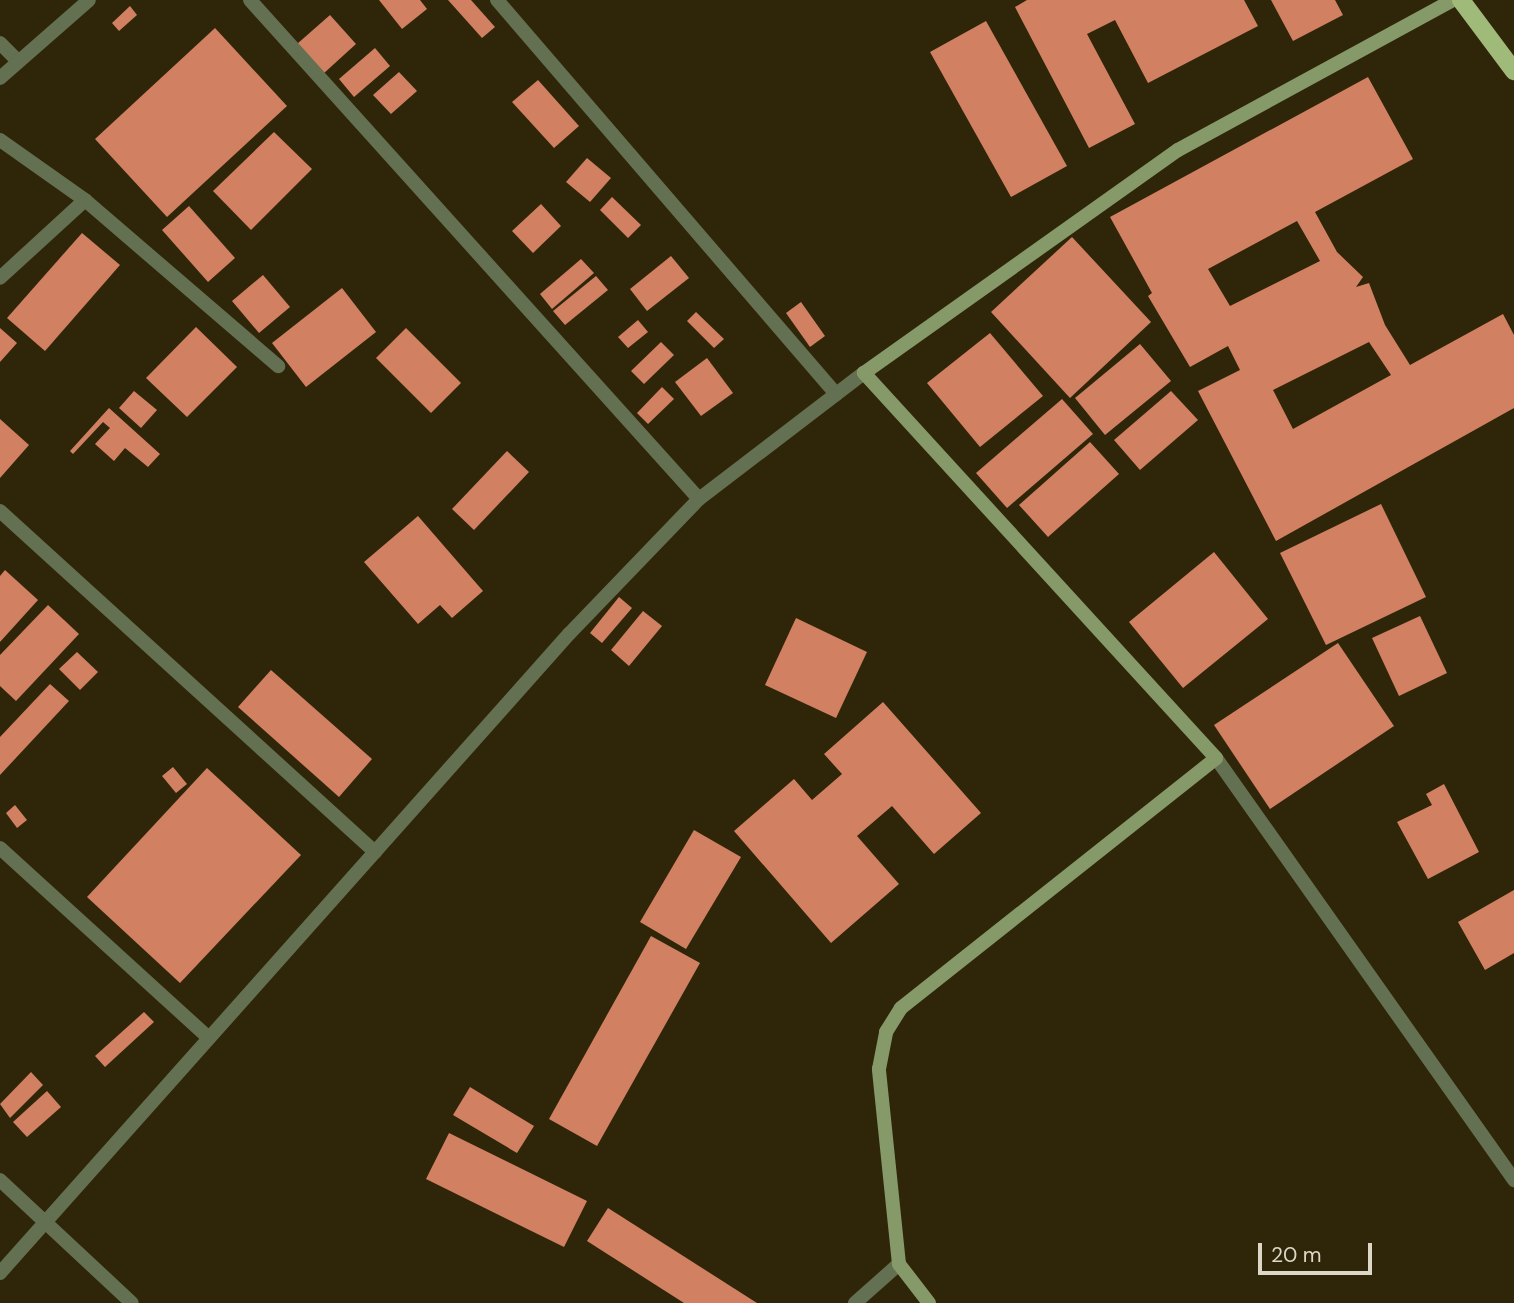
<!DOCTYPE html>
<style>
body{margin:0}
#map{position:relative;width:1514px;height:1303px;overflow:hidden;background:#2f2509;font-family:"DM Sans",sans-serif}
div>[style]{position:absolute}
.building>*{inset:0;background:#d18162}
.minor>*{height:14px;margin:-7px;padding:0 7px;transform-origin:7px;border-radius:7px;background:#637051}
.secondary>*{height:14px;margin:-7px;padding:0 7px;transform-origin:7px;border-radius:7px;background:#859a68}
.primary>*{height:18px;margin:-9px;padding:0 9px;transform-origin:9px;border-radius:9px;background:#a0ba79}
span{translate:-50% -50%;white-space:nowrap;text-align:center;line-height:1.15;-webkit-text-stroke:7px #2f2509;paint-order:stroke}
.scale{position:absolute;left:1258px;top:1243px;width:114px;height:32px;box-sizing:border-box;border:4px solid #dcd7c7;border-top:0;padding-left:9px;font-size:21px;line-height:24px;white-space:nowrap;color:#dcd7c7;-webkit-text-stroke:5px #2f2509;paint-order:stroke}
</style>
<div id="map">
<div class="building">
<i style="clip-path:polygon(379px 0,420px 0,427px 9px,402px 29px)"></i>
<i style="clip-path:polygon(448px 0,471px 0,495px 27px,482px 38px)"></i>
<i style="clip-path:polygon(1027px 0,1244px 0,1258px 26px,1148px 83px,1115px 20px,1087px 34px,1135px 124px,1089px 148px,1015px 7px)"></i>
<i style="clip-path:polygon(1271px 0,1335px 0,1343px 15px,1293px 41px)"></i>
<i style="clip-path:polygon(130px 6px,137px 15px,119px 31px,112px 23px)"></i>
<i style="clip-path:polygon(330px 15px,356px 44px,323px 74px,297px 44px)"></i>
<i style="clip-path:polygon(986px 21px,1067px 166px,1011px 197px,930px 52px)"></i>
<i style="clip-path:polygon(215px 28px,287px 106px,167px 217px,95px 139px)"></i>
<i style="clip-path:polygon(375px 48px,390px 66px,354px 97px,339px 79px)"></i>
<i style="clip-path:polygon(399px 72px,417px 91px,391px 114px,373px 95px)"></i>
<i style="clip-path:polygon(evenodd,1368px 77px,1413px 159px,1315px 212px,1337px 252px,1363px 277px,1356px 287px,1369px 283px,1385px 325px,1410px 365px,1503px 314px,1514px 335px,1514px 408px,1276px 541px,1198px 391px,1240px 370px,1228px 346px,1190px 367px,1148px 296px,1152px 293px,1110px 217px,1368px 77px,1297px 221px,1320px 261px,1230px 306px,1208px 269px,1297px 221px,1368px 77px,1369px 342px,1391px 375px,1293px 429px,1273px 390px,1369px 342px)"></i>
<i style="clip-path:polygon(538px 80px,579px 126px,554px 148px,512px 102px)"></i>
<i style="clip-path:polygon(274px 132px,312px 169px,251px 230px,213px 191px)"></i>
<i style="clip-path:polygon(587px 158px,611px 178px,590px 202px,566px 182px)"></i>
<i style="clip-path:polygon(612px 197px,641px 225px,628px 238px,600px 210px)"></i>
<i style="clip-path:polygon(541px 204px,561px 226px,533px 253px,512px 231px)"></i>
<i style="clip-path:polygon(189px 206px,235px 258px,208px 282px,162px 230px)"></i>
<i style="clip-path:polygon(82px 233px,120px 265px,45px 351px,7px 318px)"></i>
<i style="clip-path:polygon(1072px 237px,1151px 322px,1070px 398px,991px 312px)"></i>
<i style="clip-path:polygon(671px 256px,689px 278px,647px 311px,630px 289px)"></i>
<i style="clip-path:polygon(581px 259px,594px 273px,552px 309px,540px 294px)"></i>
<i style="clip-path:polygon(263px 275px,290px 307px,259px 333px,232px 301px)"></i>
<i style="clip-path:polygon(596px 276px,608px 290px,565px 325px,553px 311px)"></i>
<i style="clip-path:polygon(342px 288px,376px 332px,306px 387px,272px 343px)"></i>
<i style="clip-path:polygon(801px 302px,825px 336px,810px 347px,786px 313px)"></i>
<i style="clip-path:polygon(696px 312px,724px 339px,714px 348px,687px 321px)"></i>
<i style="clip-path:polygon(638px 320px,648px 332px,628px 348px,618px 337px)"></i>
<i style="clip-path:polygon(196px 327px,237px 367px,187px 417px,146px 378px)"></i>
<i style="clip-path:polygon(0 328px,17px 343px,0 362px)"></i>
<i style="clip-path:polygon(406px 328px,461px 383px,431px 413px,376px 358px)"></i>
<i style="clip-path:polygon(990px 333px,1043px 396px,980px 447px,927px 383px)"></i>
<i style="clip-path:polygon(661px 342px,674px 355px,644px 384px,631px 371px)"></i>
<i style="clip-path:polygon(1140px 344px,1171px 381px,1105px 435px,1075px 398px)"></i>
<i style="clip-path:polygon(707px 358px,733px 393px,701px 416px,675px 382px)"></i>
<i style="clip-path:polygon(662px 387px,674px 399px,648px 424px,637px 413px)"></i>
<i style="clip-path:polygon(134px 391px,157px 410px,141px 428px,119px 408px)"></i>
<i style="clip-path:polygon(1171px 391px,1198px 420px,1140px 470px,1114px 440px)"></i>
<i style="clip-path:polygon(1062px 399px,1093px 434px,1007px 508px,976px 473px)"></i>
<i style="clip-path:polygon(109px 408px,160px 454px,148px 467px,125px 448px,114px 461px,95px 444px,110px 428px,103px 422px,73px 454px,70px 451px)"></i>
<i style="clip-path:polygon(0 419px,29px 445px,0 478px)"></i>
<i style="clip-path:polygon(1090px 442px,1119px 474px,1048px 537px,1019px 505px)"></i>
<i style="clip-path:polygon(507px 451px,529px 472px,474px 530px,452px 509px)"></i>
<i style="clip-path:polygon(1381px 504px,1426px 597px,1326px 645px,1280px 553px)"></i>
<i style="clip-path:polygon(418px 516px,483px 591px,452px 618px,440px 605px,418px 624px,364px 562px)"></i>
<i style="clip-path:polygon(1214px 552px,1268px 619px,1183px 688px,1129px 622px)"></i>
<i style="clip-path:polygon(5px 570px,38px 600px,0 642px,0 576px)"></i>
<i style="clip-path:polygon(619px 597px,632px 608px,602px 643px,590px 633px)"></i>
<i style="clip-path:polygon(48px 605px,79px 634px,16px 701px,0 686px,0 655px)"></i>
<i style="clip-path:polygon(643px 611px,662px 626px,629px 666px,611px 650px)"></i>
<i style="clip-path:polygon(1420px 616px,1447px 673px,1399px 696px,1372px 638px)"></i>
<i style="clip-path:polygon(796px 618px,867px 652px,836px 718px,765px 685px)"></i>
<i style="clip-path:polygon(1338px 643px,1394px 726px,1270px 809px,1214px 725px)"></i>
<i style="clip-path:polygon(77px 652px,98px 672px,80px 690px,59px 669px)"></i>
<i style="clip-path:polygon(271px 670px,372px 759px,339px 797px,238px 707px)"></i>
<i style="clip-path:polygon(50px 684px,69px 701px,0 775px,0 737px)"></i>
<i style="clip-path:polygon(883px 702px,981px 813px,934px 854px,892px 806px,857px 836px,899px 884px,831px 943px,734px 831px,794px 779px,812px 800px,842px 774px,824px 754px)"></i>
<i style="clip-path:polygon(173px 767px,187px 784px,176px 793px,162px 776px)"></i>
<i style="clip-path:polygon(207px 768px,301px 855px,180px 983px,87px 897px)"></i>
<i style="clip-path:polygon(1444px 784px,1479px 852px,1428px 879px,1397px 822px,1432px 805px,1426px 794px)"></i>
<i style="clip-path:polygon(15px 805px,27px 820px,17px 828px,6px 813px)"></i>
<i style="clip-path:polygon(694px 830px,741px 857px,686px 949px,640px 922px)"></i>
<i style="clip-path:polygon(1514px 890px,1514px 953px,1485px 970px,1458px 922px)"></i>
<i style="clip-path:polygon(651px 936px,700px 963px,597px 1146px,549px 1119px)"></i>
<i style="clip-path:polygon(144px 1012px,154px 1022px,105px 1067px,95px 1056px)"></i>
<i style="clip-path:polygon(31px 1072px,43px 1085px,10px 1118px,0 1104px)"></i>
<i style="clip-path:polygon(470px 1087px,534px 1126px,517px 1153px,453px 1115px)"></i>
<i style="clip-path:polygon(47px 1091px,61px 1107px,27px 1137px,13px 1122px)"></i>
<i style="clip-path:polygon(449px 1133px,587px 1201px,564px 1247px,426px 1179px)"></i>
<i style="clip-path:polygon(608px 1208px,757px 1303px,684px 1303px,587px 1241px)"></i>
</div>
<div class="minor">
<i style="left:250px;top:0;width:671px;rotate:48.02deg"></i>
<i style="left:497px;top:0;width:520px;rotate:49.29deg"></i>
<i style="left:0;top:43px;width:25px;rotate:45deg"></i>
<i style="left:0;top:78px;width:118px;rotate:-41.2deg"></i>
<i style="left:0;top:140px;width:104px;rotate:35.2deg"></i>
<i style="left:85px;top:200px;width:115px;rotate:137.5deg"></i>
<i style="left:85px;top:200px;width:255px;rotate:40.7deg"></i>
<i style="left:0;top:511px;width:507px;rotate:42.28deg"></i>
<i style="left:1216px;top:758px;width:517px;rotate:54.77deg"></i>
<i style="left:0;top:848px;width:282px;rotate:42.3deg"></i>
<i style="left:0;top:1180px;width:180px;rotate:43deg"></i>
<i style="left:0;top:1273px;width:856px;rotate:-48.32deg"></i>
<i style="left:569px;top:634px;width:187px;rotate:-46.1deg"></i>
<i style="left:699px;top:499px;width:208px;rotate:-37.4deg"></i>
<i style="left:855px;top:1303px;width:59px;rotate:-41.6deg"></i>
</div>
<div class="secondary">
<i style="left:929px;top:1303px;width:49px;rotate:-127.6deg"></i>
<i style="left:899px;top:1264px;width:196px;rotate:-95.9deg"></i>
<i style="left:879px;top:1069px;width:38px;rotate:-79deg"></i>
<i style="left:886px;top:1032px;width:28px;rotate:-58deg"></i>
<i style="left:901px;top:1008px;width:402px;rotate:-38.4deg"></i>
<i style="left:1216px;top:758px;width:522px;rotate:-132.44deg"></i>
<i style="left:864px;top:373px;width:385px;rotate:-35.4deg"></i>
<i style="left:1178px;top:150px;width:313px;rotate:-28.6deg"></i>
</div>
<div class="primary">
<i style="left:1461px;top:0;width:89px;rotate:53.3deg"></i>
</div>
<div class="scale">20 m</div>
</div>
